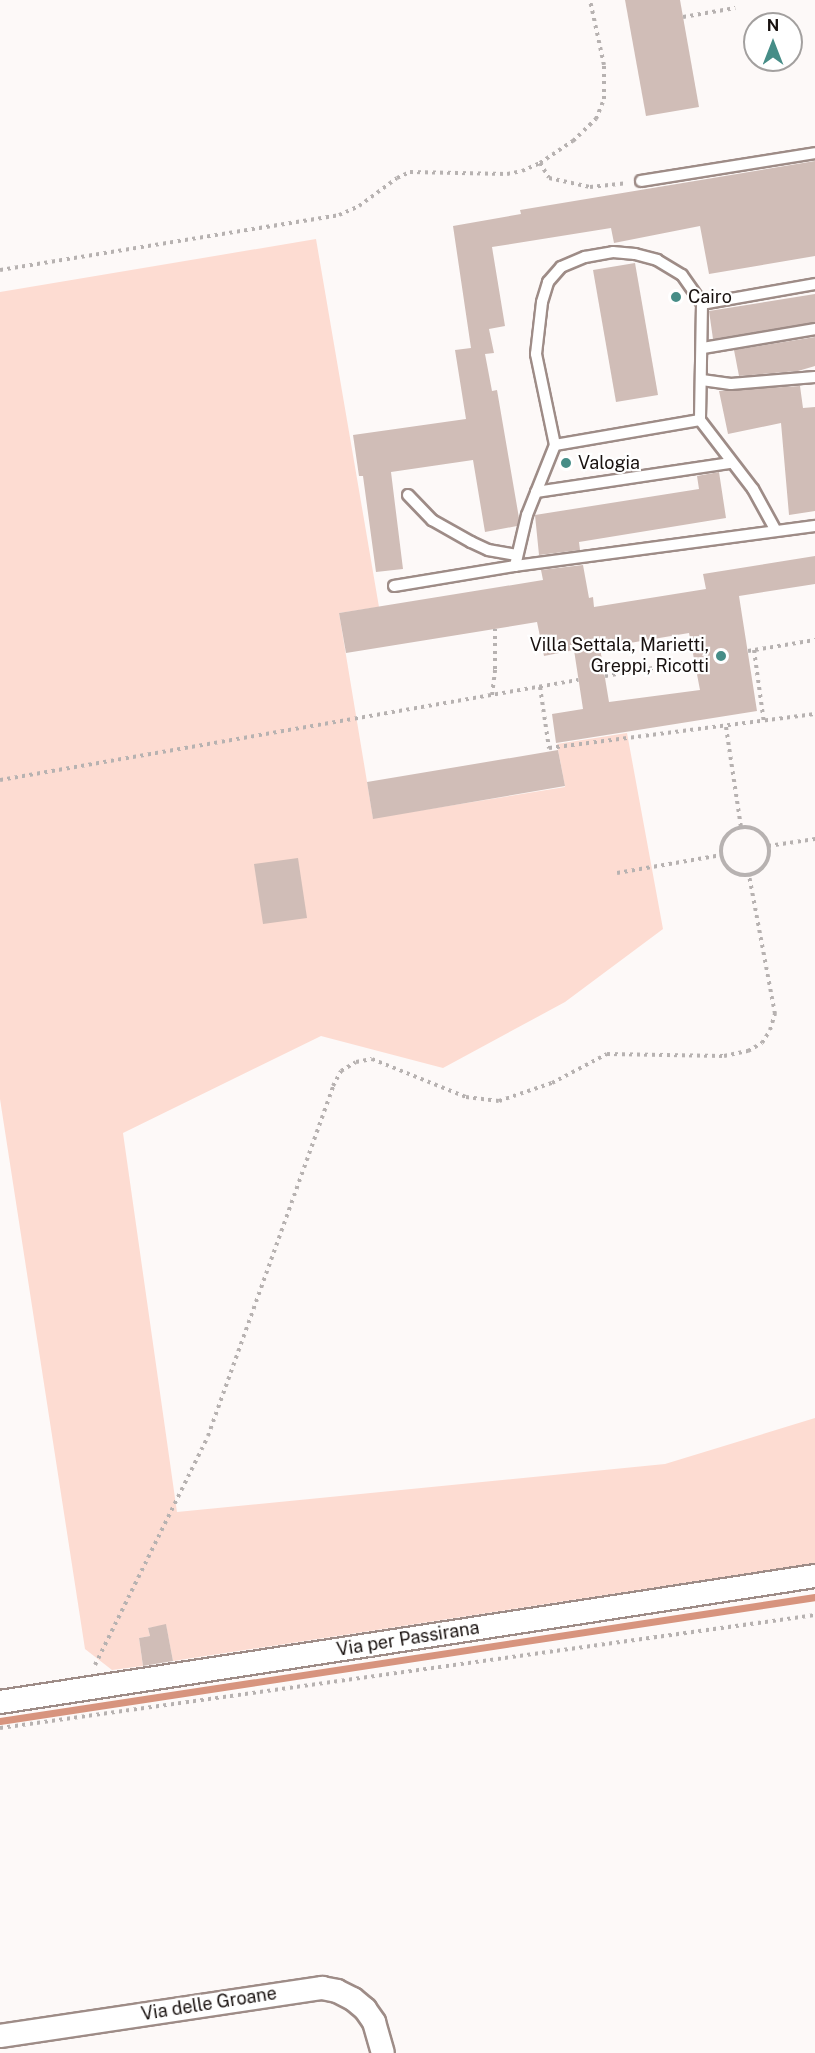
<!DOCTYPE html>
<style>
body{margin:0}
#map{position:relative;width:815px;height:2053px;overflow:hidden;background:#fdf9f8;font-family:"Public Sans",sans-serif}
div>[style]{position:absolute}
.green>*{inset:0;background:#fddcd2}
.stream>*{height:7px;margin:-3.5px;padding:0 3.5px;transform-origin:3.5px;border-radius:3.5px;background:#d7947e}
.building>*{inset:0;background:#d0bdb7}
.path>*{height:4px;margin-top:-2px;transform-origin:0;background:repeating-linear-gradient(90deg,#b7b2b1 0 3px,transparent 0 7.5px)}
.path>.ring{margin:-2px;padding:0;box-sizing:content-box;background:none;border:4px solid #b7b2b1;border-radius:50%}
.roads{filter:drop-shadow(2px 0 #9e8c87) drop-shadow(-2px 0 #9e8c87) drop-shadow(0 2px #9e8c87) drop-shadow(0 -2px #9e8c87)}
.service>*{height:10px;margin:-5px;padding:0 5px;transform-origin:5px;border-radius:5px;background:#fff}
.minor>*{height:22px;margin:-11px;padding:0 11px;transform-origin:11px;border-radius:11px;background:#fff}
.dots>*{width:16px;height:16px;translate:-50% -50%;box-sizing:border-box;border:3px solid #fff;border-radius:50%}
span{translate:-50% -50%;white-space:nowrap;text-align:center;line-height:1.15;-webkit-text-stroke:4.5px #fff;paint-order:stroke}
.poi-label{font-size:18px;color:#18110f}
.left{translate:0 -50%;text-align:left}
.right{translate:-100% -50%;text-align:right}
.street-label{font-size:18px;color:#18110f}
.north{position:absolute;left:743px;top:12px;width:60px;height:60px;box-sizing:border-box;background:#fff;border:2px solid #a3a09f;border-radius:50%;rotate:0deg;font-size:16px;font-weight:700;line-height:24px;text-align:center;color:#18110f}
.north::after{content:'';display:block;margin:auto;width:21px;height:27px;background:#468d87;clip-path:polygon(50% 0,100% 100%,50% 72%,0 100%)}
</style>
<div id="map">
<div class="green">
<i style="clip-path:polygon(316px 239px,379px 607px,339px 613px,373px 818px,565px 787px,557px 744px,627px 733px,663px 929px,565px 1002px,443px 1068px,321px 1036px,123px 1133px,177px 1512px,665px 1464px,815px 1418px,815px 1563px,173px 1661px,166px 1625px,148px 1628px,150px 1636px,139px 1638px,143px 1666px,112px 1670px,85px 1649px,0 1099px,0 292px)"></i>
</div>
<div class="stream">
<i style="left:0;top:1721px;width:824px;rotate:-8.65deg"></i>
</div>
<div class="building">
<i style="clip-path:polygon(625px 0,680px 0,699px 107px,646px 116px)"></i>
<i style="clip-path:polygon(815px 161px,815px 256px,709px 274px,700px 226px,614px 243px,611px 228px,492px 247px,505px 326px,489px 329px,494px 353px,485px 354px,492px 391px,497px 390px,519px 518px,517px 526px,485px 532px,473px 460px,391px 472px,403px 569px,376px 572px,363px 476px,359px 476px,353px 435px,466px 419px,455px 350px,471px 348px,453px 226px,521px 214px,520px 210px)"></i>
<i style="clip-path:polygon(635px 263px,658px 395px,616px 402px,593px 270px)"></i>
<i style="clip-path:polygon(815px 294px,815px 322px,713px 339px,709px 311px)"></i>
<i style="clip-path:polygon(815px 337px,815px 366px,798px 371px,739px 376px,734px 350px)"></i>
<i style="clip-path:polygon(800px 386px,803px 408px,815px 407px,815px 511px,789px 515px,781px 423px,728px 434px,719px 391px)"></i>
<i style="clip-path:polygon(719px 472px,726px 518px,579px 542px,580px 550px,539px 555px,535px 515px,699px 489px,697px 476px)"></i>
<i style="clip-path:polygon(evenodd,815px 556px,815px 584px,739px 596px,757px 711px,556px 743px,552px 714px,583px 709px,574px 650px,544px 656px,537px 622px,346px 653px,339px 613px,543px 580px,541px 570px,583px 565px,589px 598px,593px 597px,594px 607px,706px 589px,703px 574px,815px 556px,689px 633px,700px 690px,609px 702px,600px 648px,689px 633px)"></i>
<i style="clip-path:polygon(558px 750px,565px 786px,373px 819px,367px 782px)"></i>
<i style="clip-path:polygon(298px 858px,307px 918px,263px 924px,254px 864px)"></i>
<i style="clip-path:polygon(166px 1624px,173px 1661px,143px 1666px,139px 1638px,150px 1636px,148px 1628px)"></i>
</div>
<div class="path">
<i style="left:683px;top:17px;width:53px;rotate:-9.8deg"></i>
<i style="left:540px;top:163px;width:17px;rotate:59deg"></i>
<i style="left:549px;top:178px;width:42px;rotate:12.4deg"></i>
<i style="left:590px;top:187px;width:36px;rotate:-6deg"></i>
<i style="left:0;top:270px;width:343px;rotate:-9.2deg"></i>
<i style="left:339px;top:215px;width:22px;rotate:-24deg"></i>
<i style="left:359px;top:206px;width:47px;rotate:-36.4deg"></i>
<i style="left:397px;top:178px;width:14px;rotate:-25deg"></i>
<i style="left:410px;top:172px;width:97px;rotate:1.2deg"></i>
<i style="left:507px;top:174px;width:15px;rotate:-11deg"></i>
<i style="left:522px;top:171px;width:20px;rotate:-24deg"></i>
<i style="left:540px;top:163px;width:40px;rotate:-34deg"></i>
<i style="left:573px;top:141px;width:32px;rotate:-44deg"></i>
<i style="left:596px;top:119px;width:22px;rotate:-68deg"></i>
<i style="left:604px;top:99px;width:34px;rotate:-90deg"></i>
<i style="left:604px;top:65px;width:66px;rotate:-102.2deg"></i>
<i style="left:754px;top:650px;width:74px;rotate:82.2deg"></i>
<i style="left:748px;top:651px;width:68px;rotate:-9.3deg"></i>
<i style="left:605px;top:676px;width:91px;rotate:-9.5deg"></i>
<i style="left:540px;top:687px;width:62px;rotate:81.6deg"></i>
<i style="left:549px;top:748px;width:268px;rotate:-7.3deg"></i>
<i style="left:492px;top:695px;width:26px;rotate:-83deg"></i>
<i style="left:495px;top:669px;width:40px;rotate:-90deg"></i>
<i style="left:726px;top:727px;width:101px;rotate:81.5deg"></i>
<i style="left:0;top:780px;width:587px;rotate:-9.82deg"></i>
<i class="ring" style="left:721px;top:827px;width:44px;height:44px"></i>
<i style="left:768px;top:846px;width:48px;rotate:-8.5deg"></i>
<i style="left:617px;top:873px;width:106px;rotate:-9.8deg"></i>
<i style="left:95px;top:1665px;width:255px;rotate:-63.7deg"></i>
<i style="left:208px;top:1436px;width:372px;rotate:-70.3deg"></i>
<i style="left:333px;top:1086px;width:17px;rotate:-62deg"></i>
<i style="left:341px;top:1071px;width:17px;rotate:-31deg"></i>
<i style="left:356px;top:1062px;width:16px;rotate:-11deg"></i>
<i style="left:372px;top:1059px;width:101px;rotate:22deg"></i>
<i style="left:466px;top:1097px;width:33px;rotate:7deg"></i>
<i style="left:499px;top:1101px;width:56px;rotate:-18.8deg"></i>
<i style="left:552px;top:1083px;width:62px;rotate:-27.8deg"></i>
<i style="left:607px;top:1054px;width:117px;rotate:1deg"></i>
<i style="left:724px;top:1056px;width:25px;rotate:-12deg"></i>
<i style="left:748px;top:1051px;width:16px;rotate:-30deg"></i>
<i style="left:762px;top:1043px;width:15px;rotate:-58deg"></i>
<i style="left:770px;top:1030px;width:17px;rotate:-73deg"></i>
<i style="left:775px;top:1014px;width:141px;rotate:-100.6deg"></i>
<i style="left:0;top:1728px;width:823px;rotate:-7.89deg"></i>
</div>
<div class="roads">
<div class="service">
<i style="left:641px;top:181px;width:176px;rotate:-9.1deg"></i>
<i style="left:702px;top:304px;width:116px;rotate:91deg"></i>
<i style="left:700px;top:420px;width:87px;rotate:52.5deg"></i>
<i style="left:753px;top:489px;width:46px;rotate:61.2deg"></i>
<i style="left:703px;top:348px;width:114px;rotate:-9.6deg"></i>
<i style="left:702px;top:380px;width:29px;rotate:8deg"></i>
<i style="left:731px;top:384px;width:84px;rotate:-4.8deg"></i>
<i style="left:555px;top:445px;width:147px;rotate:-9.8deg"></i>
<i style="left:536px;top:492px;width:197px;rotate:-8.5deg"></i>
<i style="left:408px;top:495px;width:35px;rotate:46deg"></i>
<i style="left:432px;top:520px;width:45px;rotate:29.4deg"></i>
<i style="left:471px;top:542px;width:19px;rotate:25deg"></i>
<i style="left:488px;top:550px;width:29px;rotate:10deg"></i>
<i style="left:515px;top:566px;width:52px;rotate:-76.8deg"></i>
<i style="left:527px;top:515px;width:75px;rotate:-68.2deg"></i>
<i style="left:555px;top:445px;width:93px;rotate:-101.8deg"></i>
<i style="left:536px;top:354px;width:52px;rotate:-83.4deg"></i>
<i style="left:542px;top:302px;width:21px;rotate:-73deg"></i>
<i style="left:548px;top:282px;width:20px;rotate:-49deg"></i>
<i style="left:561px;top:267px;width:26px;rotate:-23deg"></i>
<i style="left:585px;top:257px;width:28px;rotate:-10deg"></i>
<i style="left:613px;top:252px;width:22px;rotate:5deg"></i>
<i style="left:635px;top:254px;width:23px;rotate:15deg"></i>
<i style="left:657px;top:260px;width:29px;rotate:31deg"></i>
<i style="left:682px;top:275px;width:35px;rotate:55deg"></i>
<i style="left:702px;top:304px;width:115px;rotate:-10deg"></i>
<i style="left:394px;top:586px;width:123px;rotate:-9.4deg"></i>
<i style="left:515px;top:566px;width:303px;rotate:-7.6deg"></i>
</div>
<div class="minor">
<i style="left:0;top:1702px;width:825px;rotate:-8.79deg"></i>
<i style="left:0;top:2036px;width:326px;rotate:-8.5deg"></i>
<i style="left:322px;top:1988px;width:15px;rotate:11deg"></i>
<i style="left:337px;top:1991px;width:18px;rotate:27deg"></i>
<i style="left:353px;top:1999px;width:16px;rotate:40deg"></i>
<i style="left:365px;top:2009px;width:16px;rotate:55deg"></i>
<i style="left:374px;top:2022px;width:32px;rotate:74deg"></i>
</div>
</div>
<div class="dots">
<i style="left:676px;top:297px;background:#468d87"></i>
<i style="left:566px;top:463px;background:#468d87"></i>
<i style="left:721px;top:656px;background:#468d87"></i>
</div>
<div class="poi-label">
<span class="left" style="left:688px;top:297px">Cairo</span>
<span class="left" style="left:578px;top:463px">Valogia</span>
<span class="right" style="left:709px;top:656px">Villa Settala, Marietti,<br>Greppi, Ricotti</span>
</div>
<div class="street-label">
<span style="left:408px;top:1639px;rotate:-9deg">Via per Passirana</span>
<span style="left:209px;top:2004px;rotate:-9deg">Via delle Groane</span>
</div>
<div class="north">N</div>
</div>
